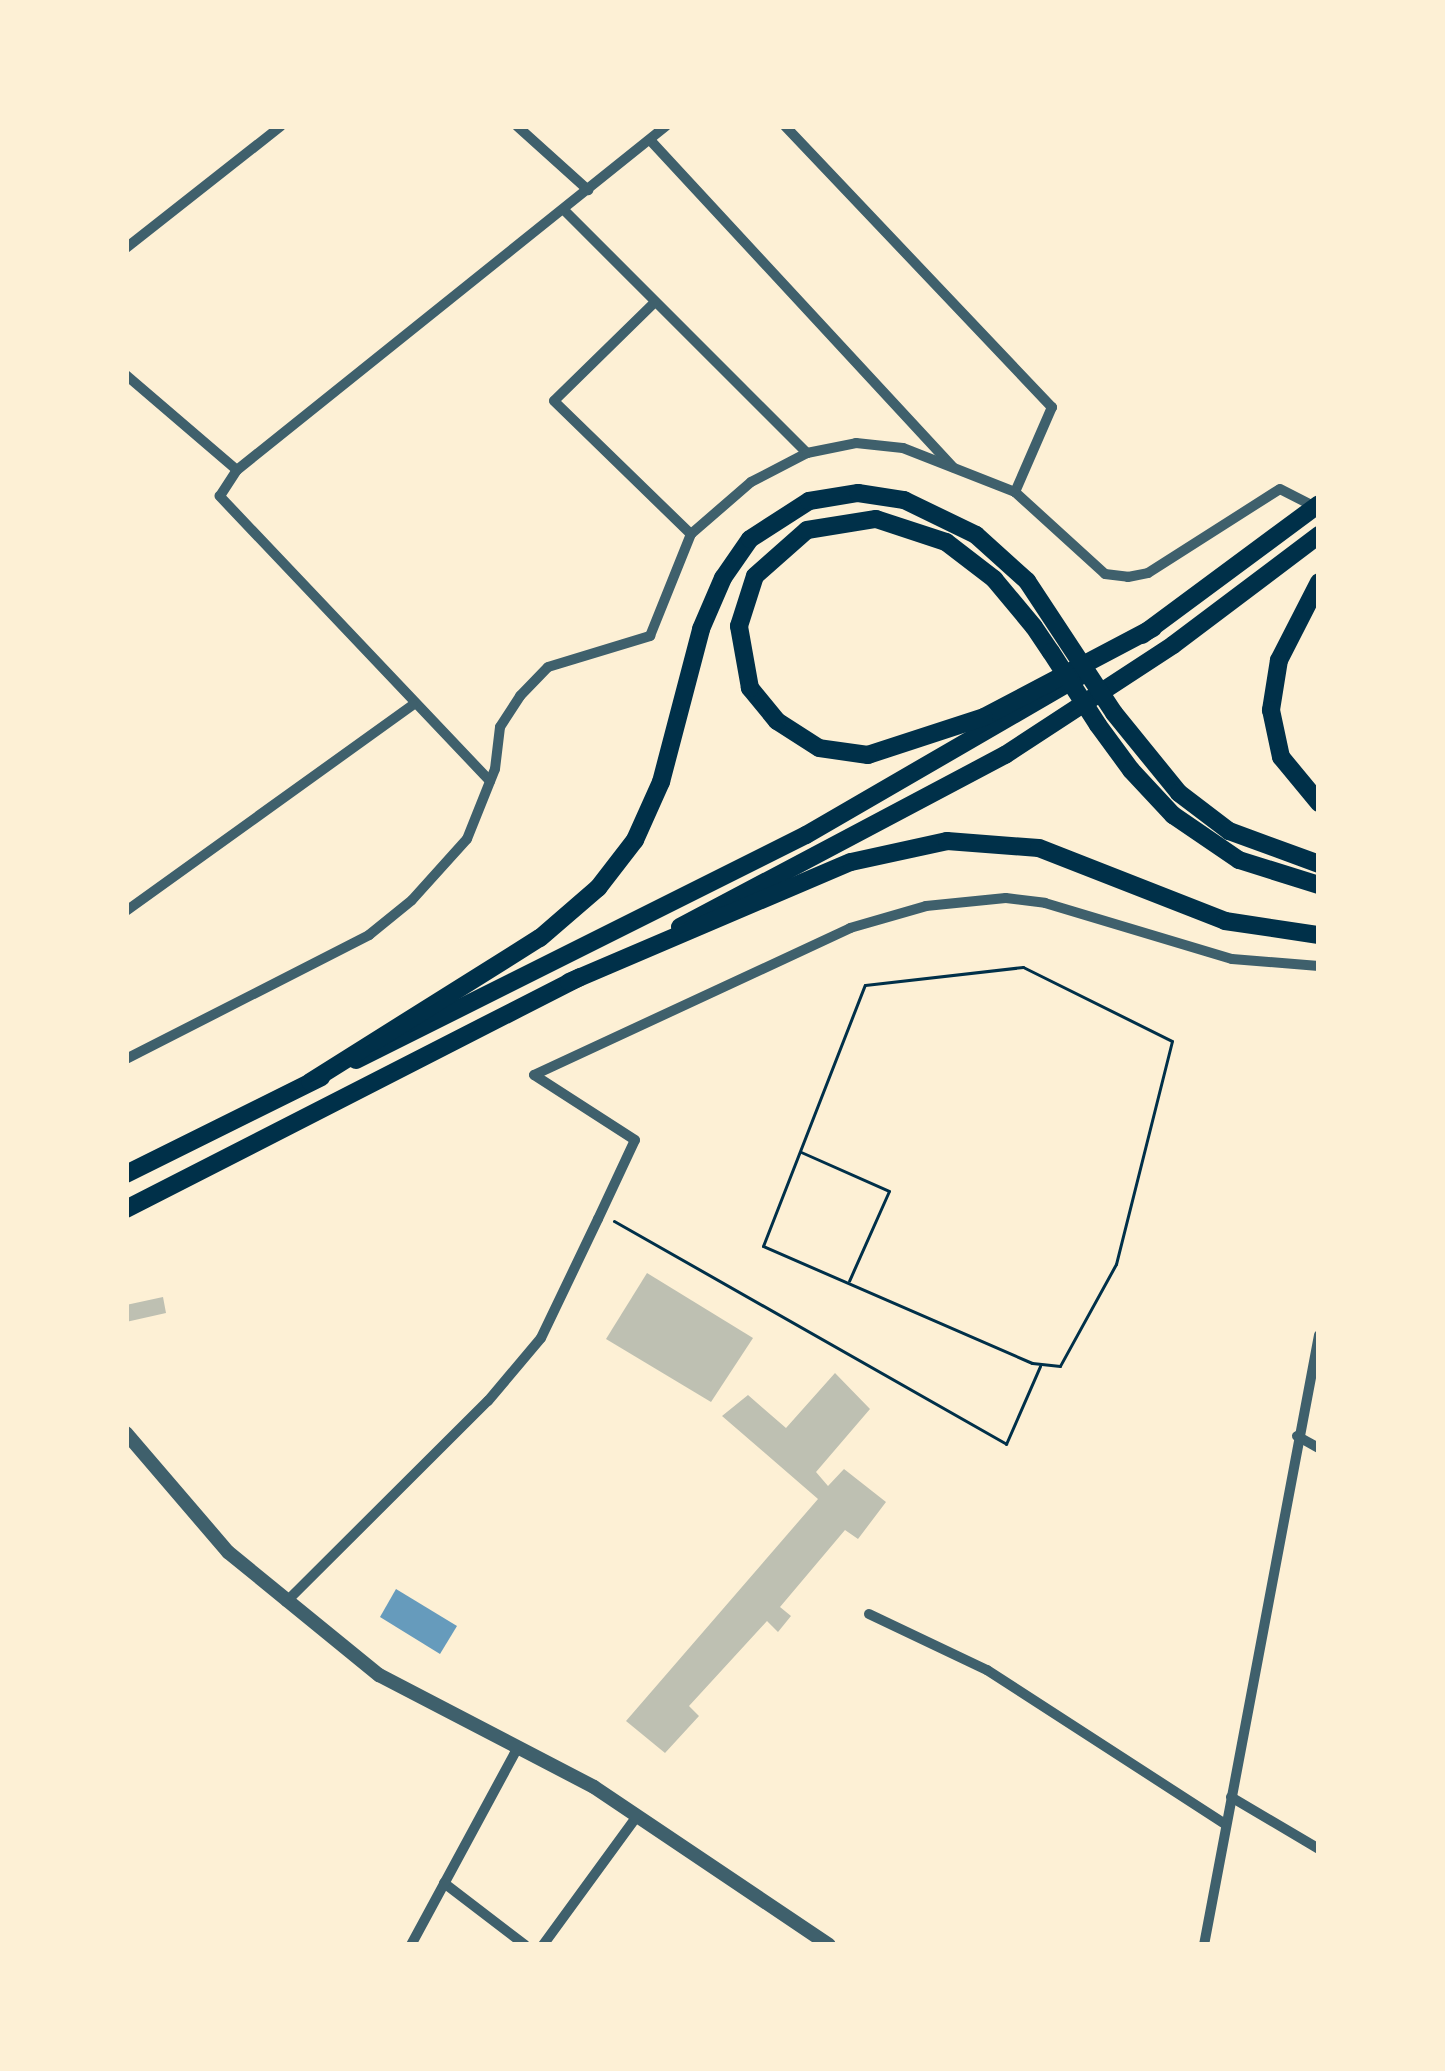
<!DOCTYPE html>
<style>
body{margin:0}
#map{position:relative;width:1445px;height:2071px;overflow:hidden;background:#fdf0d5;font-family:"PT Sans",sans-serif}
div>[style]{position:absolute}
.water>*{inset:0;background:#669bbc}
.building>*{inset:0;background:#bec0b2}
.path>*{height:3px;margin:-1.5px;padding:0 1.5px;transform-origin:1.5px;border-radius:1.5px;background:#003049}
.minor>*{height:10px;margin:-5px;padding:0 5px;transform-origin:5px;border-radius:5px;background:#3f606c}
.tertiary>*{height:14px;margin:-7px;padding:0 7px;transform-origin:7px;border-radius:7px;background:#3f606c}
.trunk>*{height:18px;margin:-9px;padding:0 9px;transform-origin:9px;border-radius:9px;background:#003049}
.motorway>*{height:18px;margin:-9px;padding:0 9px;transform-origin:9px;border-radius:9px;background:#003049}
span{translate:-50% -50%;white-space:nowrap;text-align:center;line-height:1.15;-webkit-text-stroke:9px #fdf0d5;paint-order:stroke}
.frame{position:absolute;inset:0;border:129px solid #fdf0d5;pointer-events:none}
</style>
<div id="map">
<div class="water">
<i style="clip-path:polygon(396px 1589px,457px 1626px,440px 1654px,380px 1617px)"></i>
</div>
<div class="building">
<i style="clip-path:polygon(647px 1273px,753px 1338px,711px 1402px,606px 1339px)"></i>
<i style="clip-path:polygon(163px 1297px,166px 1313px,126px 1322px,126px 1305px)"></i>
<i style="clip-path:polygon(835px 1373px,870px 1409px,816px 1472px,828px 1486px,844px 1469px,886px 1502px,858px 1539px,845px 1530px,780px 1607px,791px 1616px,778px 1632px,767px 1621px,689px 1706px,699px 1716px,665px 1753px,626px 1721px,818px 1499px,722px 1416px,748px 1395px,786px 1428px)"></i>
</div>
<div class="path">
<i style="left:1023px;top:967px;width:166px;rotate:26.4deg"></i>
<i style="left:1172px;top:1041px;width:230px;rotate:104.1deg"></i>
<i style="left:1116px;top:1264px;width:116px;rotate:118.8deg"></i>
<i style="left:1060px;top:1366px;width:28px;rotate:-174deg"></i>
<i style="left:1032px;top:1363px;width:293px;rotate:-156.5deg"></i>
<i style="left:763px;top:1246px;width:280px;rotate:-68.7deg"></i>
<i style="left:865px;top:985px;width:159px;rotate:-6.5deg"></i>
<i style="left:801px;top:1152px;width:96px;rotate:23.9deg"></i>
<i style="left:889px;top:1191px;width:98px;rotate:114deg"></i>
<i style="left:614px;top:1221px;width:451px;rotate:29.6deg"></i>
<i style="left:1006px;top:1444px;width:85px;rotate:-66.4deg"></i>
</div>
<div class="minor">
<i style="left:517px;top:126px;width:96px;rotate:42deg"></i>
<i style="left:785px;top:126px;width:388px;rotate:46.5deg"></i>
<i style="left:1052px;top:407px;width:93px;rotate:113.5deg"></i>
<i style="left:650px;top:140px;width:446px;rotate:47.2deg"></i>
<i style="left:564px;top:210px;width:344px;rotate:45deg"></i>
<i style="left:126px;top:248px;width:197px;rotate:-38.2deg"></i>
<i style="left:655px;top:302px;width:141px;rotate:135.6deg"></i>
<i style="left:554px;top:401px;width:191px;rotate:44.2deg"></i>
<i style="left:126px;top:375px;width:146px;rotate:40.6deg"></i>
<i style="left:490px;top:781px;width:393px;rotate:-133.5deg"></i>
<i style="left:220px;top:496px;width:31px;rotate:-57deg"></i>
<i style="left:237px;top:470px;width:550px;rotate:-38.72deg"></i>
<i style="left:126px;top:911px;width:353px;rotate:-35.7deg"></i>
<i style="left:126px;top:1059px;width:273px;rotate:-27deg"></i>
<i style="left:369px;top:935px;width:55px;rotate:-39.1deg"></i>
<i style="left:412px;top:900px;width:82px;rotate:-48deg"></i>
<i style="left:467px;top:839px;width:75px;rotate:-68.2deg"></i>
<i style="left:495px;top:769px;width:42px;rotate:-83.2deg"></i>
<i style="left:500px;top:727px;width:37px;rotate:-57deg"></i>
<i style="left:520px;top:696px;width:40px;rotate:-46deg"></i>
<i style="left:548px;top:667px;width:107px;rotate:-16.9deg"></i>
<i style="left:650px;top:636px;width:110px;rotate:-68.1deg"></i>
<i style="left:691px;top:534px;width:79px;rotate:-40.9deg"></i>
<i style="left:751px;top:482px;width:63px;rotate:-27.4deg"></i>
<i style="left:807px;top:453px;width:50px;rotate:-11.5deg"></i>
<i style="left:856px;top:443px;width:47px;rotate:6.1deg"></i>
<i style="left:903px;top:448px;width:120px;rotate:21.4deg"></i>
<i style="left:1015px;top:492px;width:122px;rotate:42.3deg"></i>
<i style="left:1105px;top:574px;width:23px;rotate:7deg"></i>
<i style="left:1128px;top:577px;width:20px;rotate:-11deg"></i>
<i style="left:1148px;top:573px;width:156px;rotate:-32.5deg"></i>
<i style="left:1280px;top:489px;width:39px;rotate:27deg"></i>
<i style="left:1297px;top:1436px;width:25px;rotate:29deg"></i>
<i style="left:286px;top:1602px;width:285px;rotate:-44.9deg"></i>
<i style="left:488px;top:1401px;width:82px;rotate:-49.9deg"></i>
<i style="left:541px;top:1338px;width:132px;rotate:-64.4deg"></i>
<i style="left:598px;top:1219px;width:87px;rotate:-64.9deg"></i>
<i style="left:635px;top:1140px;width:120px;rotate:-147.2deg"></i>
<i style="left:534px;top:1075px;width:349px;rotate:-24.9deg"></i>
<i style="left:850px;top:928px;width:79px;rotate:-16.1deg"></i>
<i style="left:926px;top:906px;width:80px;rotate:-5.7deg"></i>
<i style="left:1006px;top:898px;width:39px;rotate:7deg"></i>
<i style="left:1045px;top:903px;width:195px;rotate:16.7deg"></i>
<i style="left:1232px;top:959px;width:87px;rotate:4.6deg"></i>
<i style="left:869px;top:1614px;width:131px;rotate:25.4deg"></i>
<i style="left:987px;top:1670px;width:283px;rotate:32.9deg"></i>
<i style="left:1231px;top:1797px;width:102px;rotate:30.6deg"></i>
<i style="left:444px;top:1883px;width:102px;rotate:37.4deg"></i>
<i style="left:411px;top:1945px;width:223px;rotate:-61.6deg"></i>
<i style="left:543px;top:1945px;width:160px;rotate:-53.9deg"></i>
<i style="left:1204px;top:1945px;width:621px;rotate:-79.32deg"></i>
</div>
<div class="tertiary">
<i style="left:126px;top:1433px;width:157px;rotate:49.4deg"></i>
<i style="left:228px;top:1552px;width:195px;rotate:39.2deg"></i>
<i style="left:379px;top:1675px;width:242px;rotate:27.5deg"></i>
<i style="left:594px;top:1787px;width:283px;rotate:33.9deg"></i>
</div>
<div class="trunk">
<i style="left:1142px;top:635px;width:220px;rotate:-36.5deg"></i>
<i style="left:680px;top:927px;width:368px;rotate:-27.9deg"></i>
<i style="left:1005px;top:755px;width:201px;rotate:-33.2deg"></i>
<i style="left:1173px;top:645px;width:183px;rotate:-37deg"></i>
<i style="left:356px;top:1060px;width:503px;rotate:-26.57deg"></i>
<i style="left:806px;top:835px;width:321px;rotate:-30.1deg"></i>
<i style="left:126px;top:1174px;width:218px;rotate:-26.4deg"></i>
<i style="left:126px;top:1209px;width:510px;rotate:-27.07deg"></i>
</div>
<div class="motorway">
<i style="left:1319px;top:582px;width:88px;rotate:117.1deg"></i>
<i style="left:1279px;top:660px;width:51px;rotate:99.1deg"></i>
<i style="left:1271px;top:710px;width:48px;rotate:78deg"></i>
<i style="left:1281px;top:757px;width:60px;rotate:50.4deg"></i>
<i style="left:1153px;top:628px;width:191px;rotate:152.2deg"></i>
<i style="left:984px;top:717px;width:122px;rotate:161.9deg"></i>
<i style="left:868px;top:755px;width:49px;rotate:-171.9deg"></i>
<i style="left:819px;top:748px;width:50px;rotate:-147.3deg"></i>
<i style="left:777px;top:721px;width:43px;rotate:-129.3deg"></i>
<i style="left:750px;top:688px;width:63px;rotate:-100.1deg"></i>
<i style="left:739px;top:626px;width:52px;rotate:-72.3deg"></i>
<i style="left:755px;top:576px;width:69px;rotate:-41.5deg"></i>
<i style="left:807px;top:530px;width:70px;rotate:-9.1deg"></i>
<i style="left:876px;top:519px;width:74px;rotate:18.2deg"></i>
<i style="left:946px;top:542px;width:61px;rotate:37.6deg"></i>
<i style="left:994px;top:579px;width:62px;rotate:50.2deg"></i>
<i style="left:1034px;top:627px;width:30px;rotate:56deg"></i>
<i style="left:1051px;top:652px;width:87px;rotate:57.2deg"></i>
<i style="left:1098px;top:725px;width:56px;rotate:53.7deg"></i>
<i style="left:1131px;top:770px;width:62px;rotate:47deg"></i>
<i style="left:1173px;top:815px;width:80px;rotate:34.3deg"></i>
<i style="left:1239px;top:860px;width:84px;rotate:17.4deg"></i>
<i style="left:569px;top:982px;width:306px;rotate:-23.1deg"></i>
<i style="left:851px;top:862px;width:98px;rotate:-12.3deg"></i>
<i style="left:947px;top:841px;width:92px;rotate:4.4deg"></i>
<i style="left:1039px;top:848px;width:200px;rotate:21.4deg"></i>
<i style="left:1225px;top:921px;width:95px;rotate:8.5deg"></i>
<i style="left:310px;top:1082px;width:271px;rotate:-32.1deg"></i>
<i style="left:540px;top:938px;width:77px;rotate:-40.8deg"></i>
<i style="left:598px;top:888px;width:61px;rotate:-52.4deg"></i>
<i style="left:635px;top:840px;width:64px;rotate:-65.9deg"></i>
<i style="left:661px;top:782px;width:158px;rotate:-75.3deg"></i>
<i style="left:701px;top:629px;width:56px;rotate:-66.7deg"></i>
<i style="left:723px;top:578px;width:47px;rotate:-55.3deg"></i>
<i style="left:750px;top:539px;width:70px;rotate:-32.8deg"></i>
<i style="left:809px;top:501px;width:50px;rotate:-9.3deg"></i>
<i style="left:858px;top:493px;width:47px;rotate:8.7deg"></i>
<i style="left:904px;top:500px;width:80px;rotate:25.9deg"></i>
<i style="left:976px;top:535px;width:69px;rotate:42deg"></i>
<i style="left:1027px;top:581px;width:158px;rotate:56.6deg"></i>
<i style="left:1114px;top:713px;width:103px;rotate:50.9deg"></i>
<i style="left:1179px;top:793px;width:63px;rotate:37.2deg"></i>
<i style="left:1229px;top:831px;width:96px;rotate:20.1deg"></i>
</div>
<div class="frame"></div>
</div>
